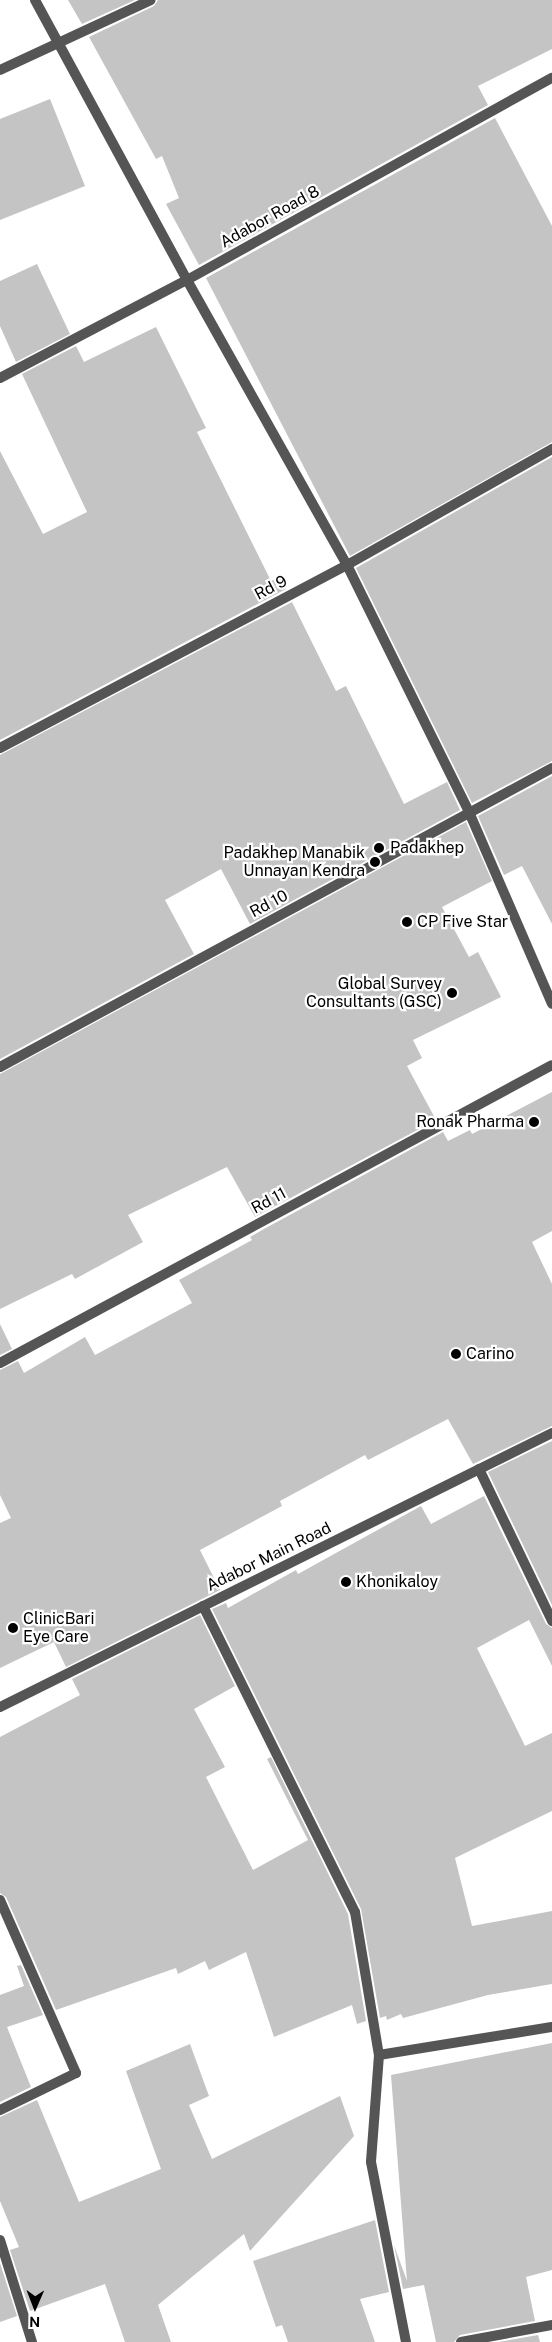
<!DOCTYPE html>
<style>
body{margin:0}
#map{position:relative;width:552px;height:2342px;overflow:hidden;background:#fff;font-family:"Public Sans",sans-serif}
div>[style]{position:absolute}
.building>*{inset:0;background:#c4c4c4}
.street>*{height:10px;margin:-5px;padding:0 5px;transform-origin:5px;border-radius:5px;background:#555}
.dots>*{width:14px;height:14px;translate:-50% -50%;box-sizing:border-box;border:2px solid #fff;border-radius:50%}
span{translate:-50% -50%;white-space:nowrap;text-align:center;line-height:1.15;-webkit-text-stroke:4.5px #fff;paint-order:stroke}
.street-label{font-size:16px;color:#000}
.poi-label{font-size:16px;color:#000}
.left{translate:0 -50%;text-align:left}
.right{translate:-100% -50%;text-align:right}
.north{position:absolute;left:10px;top:2282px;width:50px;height:50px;-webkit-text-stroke:4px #fff;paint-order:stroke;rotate:181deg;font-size:14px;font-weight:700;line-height:20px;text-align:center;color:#000}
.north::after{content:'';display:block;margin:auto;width:18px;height:22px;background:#000;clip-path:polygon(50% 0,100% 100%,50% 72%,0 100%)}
</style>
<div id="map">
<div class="building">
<i style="clip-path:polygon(68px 0,135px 0,82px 24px)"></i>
<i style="clip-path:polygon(158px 0,552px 0,552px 49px,478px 86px,488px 105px,199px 265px,166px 204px,179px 198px,162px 156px,156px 159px,89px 37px,154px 6px)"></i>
<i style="clip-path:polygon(50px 99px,85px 186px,0 220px,0 119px)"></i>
<i style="clip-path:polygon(495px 118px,552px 226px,552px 442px,350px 556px,206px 278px)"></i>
<i style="clip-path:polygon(37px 264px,70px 334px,16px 362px,0 326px,0 281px)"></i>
<i style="clip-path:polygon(156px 327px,206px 428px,197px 432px,271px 581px,280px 577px,286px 589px,0 740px,0 451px,43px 534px,87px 512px,22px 374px,76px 346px,84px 362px)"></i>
<i style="clip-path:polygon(552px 457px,552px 761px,472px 803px,356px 568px)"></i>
<i style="clip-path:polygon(292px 602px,336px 691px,346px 686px,404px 804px,447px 782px,460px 810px,250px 924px,221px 869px,165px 900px,194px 954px,0 1059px,0 755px)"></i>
<i style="clip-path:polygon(552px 776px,552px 924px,522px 866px,504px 875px,478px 816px)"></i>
<i style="clip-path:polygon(466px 822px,492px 881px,442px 907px,469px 957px,478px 952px,501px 997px,413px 1040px,422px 1058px,407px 1066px,436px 1120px,255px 1217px,227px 1167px,128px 1215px,143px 1242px,75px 1279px,72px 1274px,0 1309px,0 1074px)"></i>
<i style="clip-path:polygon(552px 1092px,552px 1231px,532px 1242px,552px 1284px,552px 1426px,473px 1464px,448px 1419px,368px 1460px,365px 1455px,280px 1501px,282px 1506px,200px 1550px,220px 1590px,66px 1667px,54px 1642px,0 1668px,0 1523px,11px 1518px,0 1495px,0 1370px,18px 1361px,24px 1373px,85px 1337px,95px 1355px,192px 1303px,179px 1280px,252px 1240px,250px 1237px,262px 1230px,443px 1132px,448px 1141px,470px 1130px,472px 1134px)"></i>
<i style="clip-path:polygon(0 1324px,12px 1349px,0 1355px)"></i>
<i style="clip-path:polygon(552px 1441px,552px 1605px,488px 1472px)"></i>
<i style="clip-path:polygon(484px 1496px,546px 1624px,552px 1628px,552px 1666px,529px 1620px,477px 1648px,525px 1746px,552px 1733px,552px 1811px,455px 1858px,472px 1926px,552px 1911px,552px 1984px,488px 1995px,403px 2018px,401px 2014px,387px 2020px,386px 2016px,380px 2018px,361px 1909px,212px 1609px,226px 1603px,228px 1608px,296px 1570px,298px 1574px,421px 1506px,431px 1524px)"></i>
<i style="clip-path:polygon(200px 1615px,235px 1686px,194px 1709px,225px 1767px,206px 1777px,253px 1870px,308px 1840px,267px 1759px,271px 1757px,348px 1914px,366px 2021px,357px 2024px,352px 2005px,274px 2037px,246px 1952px,209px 1970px,205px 1961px,178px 1974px,176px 1968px,56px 2010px,6px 1897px,0 1893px,0 1737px,80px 1695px,72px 1679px)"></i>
<i style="clip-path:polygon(21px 1965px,43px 2015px,7px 2027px,31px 2087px,0 2102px,0 1995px,24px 1986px,17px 1966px)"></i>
<i style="clip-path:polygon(552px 2043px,552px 2270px,526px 2277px,535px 2321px,460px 2335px,454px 2342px,436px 2342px,424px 2285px,403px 2289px,394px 2245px,407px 2281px,391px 2075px)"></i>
<i style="clip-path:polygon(190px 2044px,209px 2096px,189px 2105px,212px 2159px,340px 2096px,354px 2136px,250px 2251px,244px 2234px,158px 2305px,171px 2342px,125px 2342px,105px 2284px,30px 2311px,10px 2250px,19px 2247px,0 2201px,0 2117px,37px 2100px,79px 2202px,161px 2169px,126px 2071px)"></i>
<i style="clip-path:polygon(375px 2220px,389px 2292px,360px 2299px,375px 2342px,288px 2342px,282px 2325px,276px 2327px,253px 2261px)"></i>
<i style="clip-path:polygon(0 2263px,17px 2316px,0 2322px)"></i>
<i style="clip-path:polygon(538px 2335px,540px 2342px,498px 2342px)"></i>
</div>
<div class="street">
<i style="left:35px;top:0;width:319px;rotate:61.5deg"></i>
<i style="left:187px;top:280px;width:327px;rotate:60.7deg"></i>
<i style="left:347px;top:565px;width:275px;rotate:63.7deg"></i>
<i style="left:469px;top:812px;width:209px;rotate:66.6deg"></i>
<i style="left:0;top:70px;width:166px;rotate:-24.9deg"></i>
<i style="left:0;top:378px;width:211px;rotate:-27.7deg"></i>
<i style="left:187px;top:280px;width:417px;rotate:-29deg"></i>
<i style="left:0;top:748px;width:392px;rotate:-27.8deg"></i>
<i style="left:347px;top:565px;width:236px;rotate:-29.5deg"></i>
<i style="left:0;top:1067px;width:628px;rotate:-28.44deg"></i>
<i style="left:0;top:1363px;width:627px;rotate:-28.36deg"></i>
<i style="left:479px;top:1469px;width:169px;rotate:64.3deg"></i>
<i style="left:203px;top:1606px;width:342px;rotate:63.6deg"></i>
<i style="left:355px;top:1912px;width:145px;rotate:80.5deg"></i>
<i style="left:379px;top:2055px;width:107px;rotate:94.3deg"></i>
<i style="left:371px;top:2162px;width:183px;rotate:79deg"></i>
<i style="left:0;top:1707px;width:616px;rotate:-26.4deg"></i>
<i style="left:0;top:1900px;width:189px;rotate:66.3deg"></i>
<i style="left:76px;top:2073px;width:85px;rotate:154deg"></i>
<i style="left:379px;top:2055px;width:175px;rotate:-9.2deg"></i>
<i style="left:0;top:2240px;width:107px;rotate:72.6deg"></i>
<i style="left:461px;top:2342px;width:93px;rotate:-10.6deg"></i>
</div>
<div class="dots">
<i style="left:379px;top:848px;background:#000"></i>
<i style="left:375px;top:862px;background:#000"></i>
<i style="left:407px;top:922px;background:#000"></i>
<i style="left:452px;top:993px;background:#000"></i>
<i style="left:534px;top:1122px;background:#000"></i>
<i style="left:456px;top:1354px;background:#000"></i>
<i style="left:346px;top:1582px;background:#000"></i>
<i style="left:13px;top:1628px;background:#000"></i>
</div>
<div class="street-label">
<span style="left:270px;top:217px;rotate:-29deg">Adabor Road 8</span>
<span style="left:271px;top:588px;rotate:-28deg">Rd 9</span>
<span style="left:269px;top:904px;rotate:-28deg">Rd 10</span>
<span style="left:269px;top:1201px;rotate:-28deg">Rd 11</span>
<span style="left:269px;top:1557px;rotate:-26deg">Adabor Main Road</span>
</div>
<div class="poi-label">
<span class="left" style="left:390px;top:848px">Padakhep</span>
<span class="right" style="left:365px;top:862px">Padakhep Manabik<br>Unnayan Kendra</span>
<span class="left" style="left:417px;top:922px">CP Five Star</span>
<span class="right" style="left:442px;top:993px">Global Survey<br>Consultants (GSC)</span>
<span class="right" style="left:524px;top:1122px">Ronak Pharma</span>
<span class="left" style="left:466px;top:1354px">Carino</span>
<span class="left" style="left:356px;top:1582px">Khonikaloy</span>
<span class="left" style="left:23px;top:1628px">ClinicBari<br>Eye Care</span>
</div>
<div class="north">N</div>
</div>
